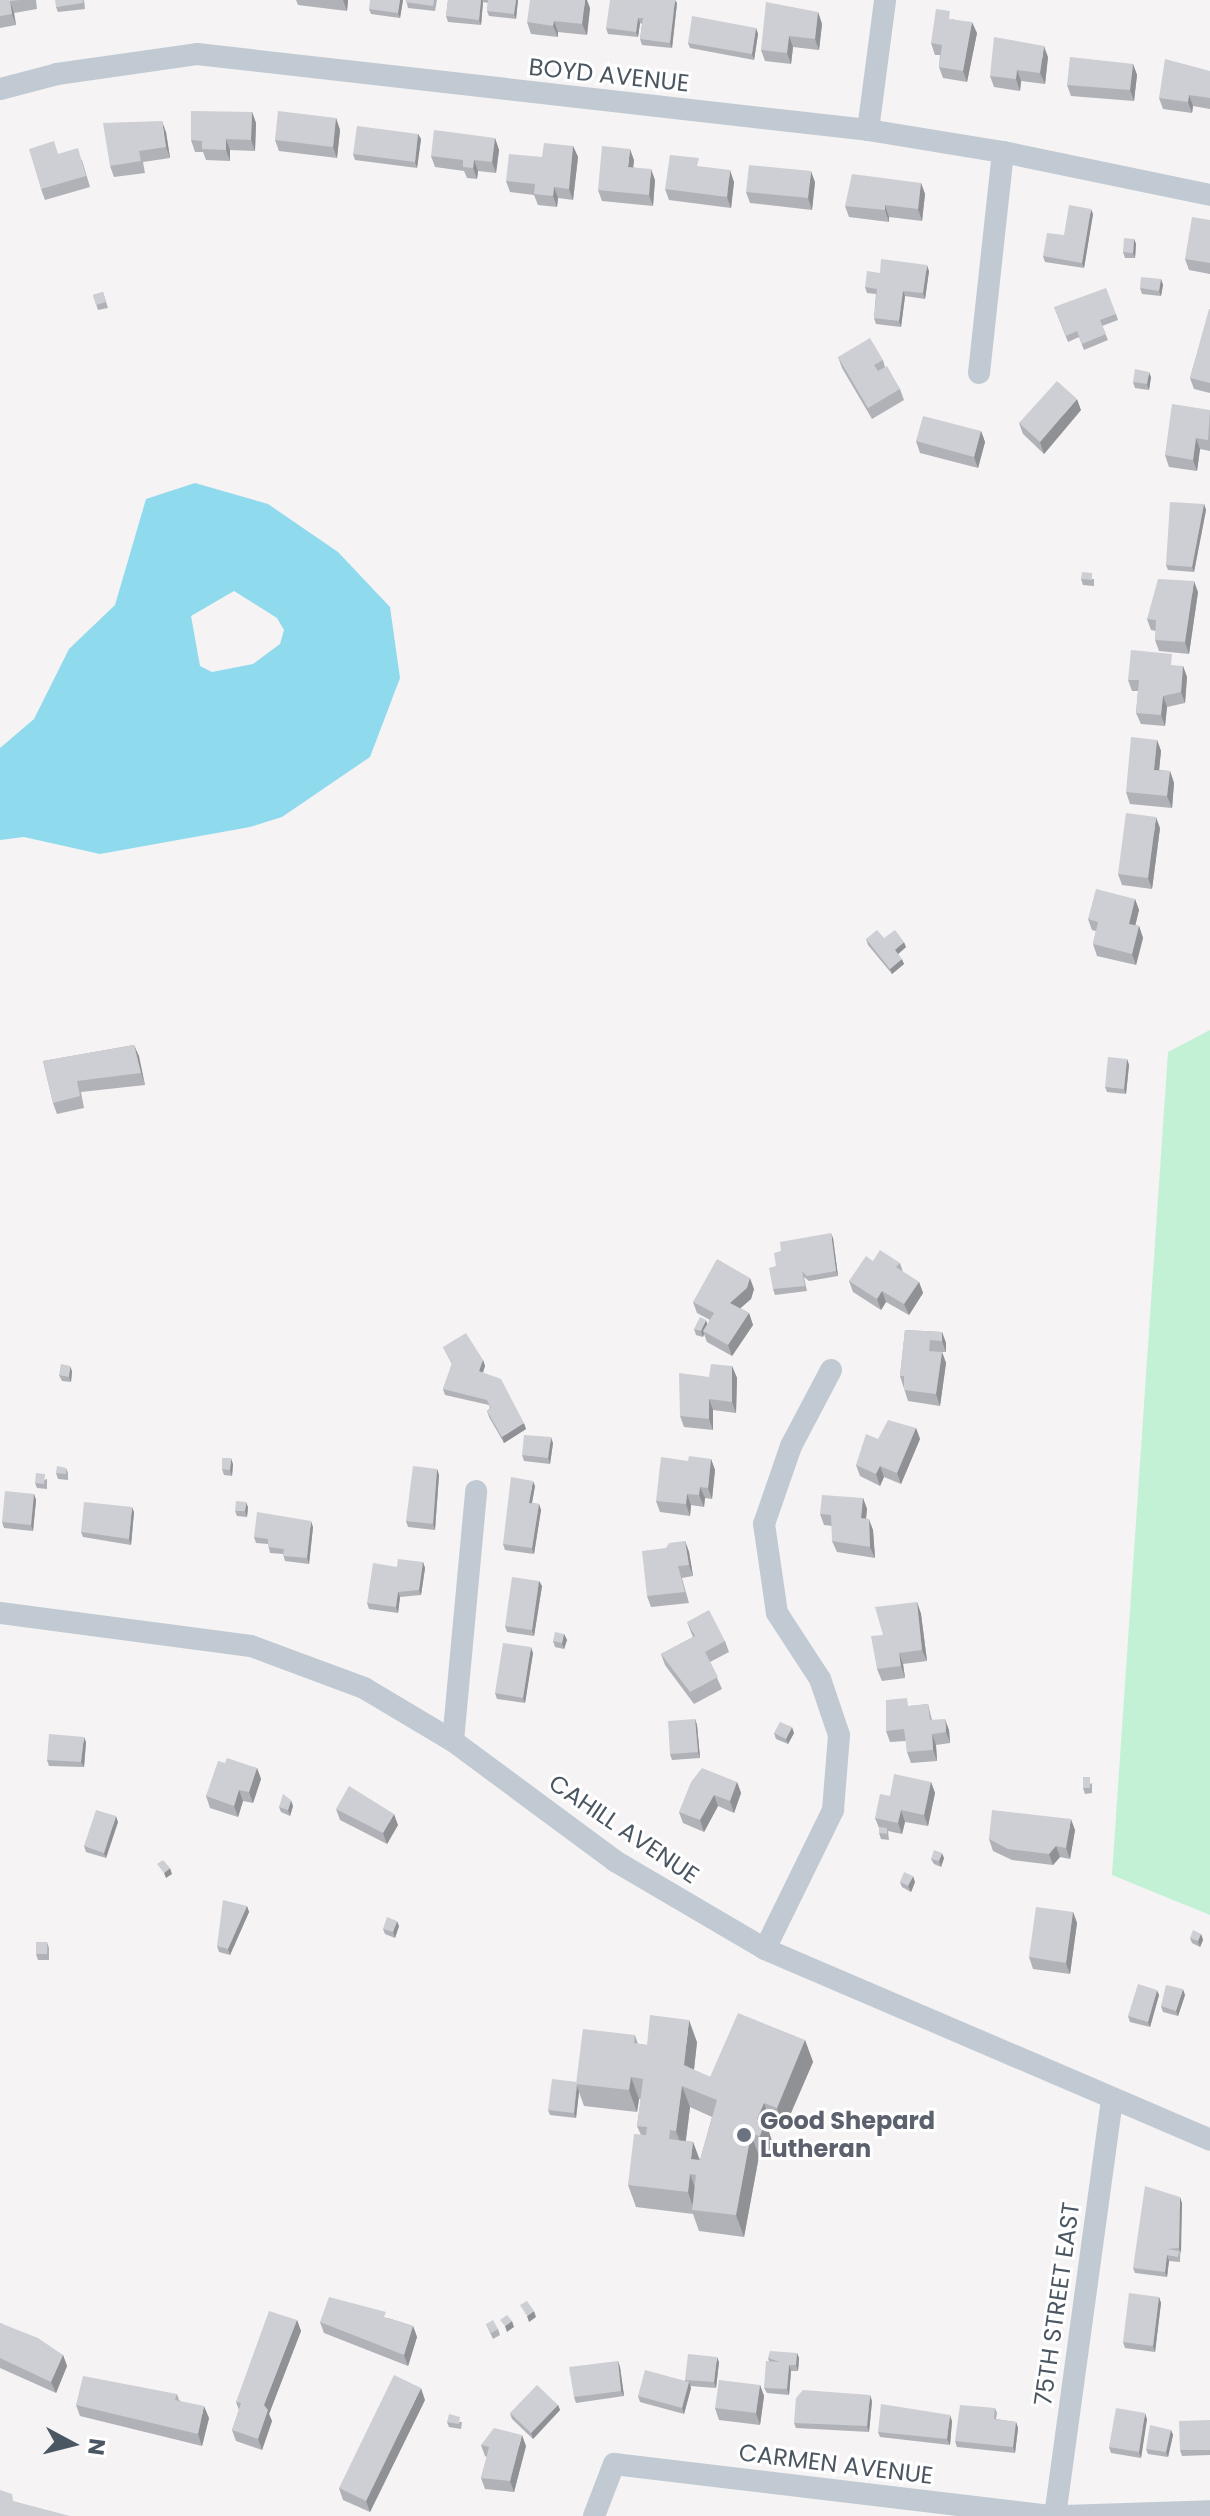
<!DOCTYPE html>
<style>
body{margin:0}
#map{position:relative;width:1210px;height:2516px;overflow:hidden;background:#f5f3f3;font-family:Poppins,sans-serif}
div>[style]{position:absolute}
.green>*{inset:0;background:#c3f1d5}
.water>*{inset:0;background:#90daee}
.minor>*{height:22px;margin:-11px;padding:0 11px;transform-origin:11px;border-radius:11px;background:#c1cad2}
.wall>*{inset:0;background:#b0b2b7}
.shaded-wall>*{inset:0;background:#909195}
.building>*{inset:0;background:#cdcfd5}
.dots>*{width:22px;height:22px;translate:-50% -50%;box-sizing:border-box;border:4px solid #fff;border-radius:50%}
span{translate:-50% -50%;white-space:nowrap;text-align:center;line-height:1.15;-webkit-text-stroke:6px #fff;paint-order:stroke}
.street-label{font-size:24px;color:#4a5661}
.worship-label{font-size:24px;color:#5b616d;font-weight:700}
.left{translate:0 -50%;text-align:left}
.north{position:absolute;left:32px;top:2404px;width:80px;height:80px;-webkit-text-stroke:6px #fff;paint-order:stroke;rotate:97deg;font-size:22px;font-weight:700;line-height:32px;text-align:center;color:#4a5661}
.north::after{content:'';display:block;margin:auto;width:28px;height:36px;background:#4a5661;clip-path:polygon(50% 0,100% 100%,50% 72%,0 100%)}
</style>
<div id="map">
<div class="green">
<i style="clip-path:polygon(1210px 1030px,1210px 1915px,1112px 1875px,1168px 1052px)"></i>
</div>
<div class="water">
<i style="clip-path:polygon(evenodd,195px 483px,268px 504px,338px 552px,390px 607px,400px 678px,370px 757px,282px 817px,250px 827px,100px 854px,24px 837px,0 840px,0 748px,34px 719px,69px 649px,115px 605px,146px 499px,195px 483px,234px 591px,277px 618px,284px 630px,280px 644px,253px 664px,212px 672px,200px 666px,191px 616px,234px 591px)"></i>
</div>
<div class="minor">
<i style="left:0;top:89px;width:59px;rotate:-14.7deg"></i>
<i style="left:57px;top:74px;width:141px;rotate:-8.1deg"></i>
<i style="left:197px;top:54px;width:675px;rotate:6.46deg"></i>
<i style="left:868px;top:130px;width:137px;rotate:9.3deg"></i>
<i style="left:1003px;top:152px;width:211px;rotate:11.7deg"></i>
<i style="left:868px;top:130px;width:131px;rotate:-82.5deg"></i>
<i style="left:979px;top:373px;width:222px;rotate:-83.8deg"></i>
<i style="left:0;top:1613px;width:253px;rotate:7.5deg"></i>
<i style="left:251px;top:1646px;width:121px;rotate:20.4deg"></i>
<i style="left:364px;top:1688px;width:104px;rotate:30.8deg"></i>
<i style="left:453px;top:1741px;width:202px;rotate:36.5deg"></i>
<i style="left:615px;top:1861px;width:174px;rotate:30.4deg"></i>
<i style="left:765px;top:1949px;width:484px;rotate:23.2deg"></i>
<i style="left:453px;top:1741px;width:251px;rotate:-84.7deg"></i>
<i style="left:765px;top:1949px;width:155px;rotate:-63.9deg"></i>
<i style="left:833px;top:1810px;width:75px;rotate:-85.4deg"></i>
<i style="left:839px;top:1735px;width:59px;rotate:-108.7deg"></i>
<i style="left:820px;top:1679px;width:79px;rotate:-123.1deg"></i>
<i style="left:777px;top:1613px;width:90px;rotate:-98.3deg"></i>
<i style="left:764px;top:1524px;width:83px;rotate:-70.9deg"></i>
<i style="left:791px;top:1446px;width:86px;rotate:-62.2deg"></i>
<i style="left:594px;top:2516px;width:56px;rotate:-69deg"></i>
<i style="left:614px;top:2464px;width:441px;rotate:6.8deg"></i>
<i style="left:1055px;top:2516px;width:421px;rotate:-82.2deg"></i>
<i style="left:1063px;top:2516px;width:147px;rotate:-1.9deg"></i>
</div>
<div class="wall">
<i style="clip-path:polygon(0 0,36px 0,37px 9px,14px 13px,16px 25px,0 28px)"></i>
<i style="clip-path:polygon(84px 0,85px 9px,58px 12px,56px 7px)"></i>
<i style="clip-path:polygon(296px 0,348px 0,347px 11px,298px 5px)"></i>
<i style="clip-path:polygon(403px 0,400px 18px,371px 14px,369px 9px)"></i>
<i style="clip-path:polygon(406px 0,437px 0,435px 11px,408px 8px)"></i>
<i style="clip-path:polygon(448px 0,518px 0,516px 19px,489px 16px,487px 11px,488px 3px,483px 2px,481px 25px,448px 22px,446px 16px)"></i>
<i style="clip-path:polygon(677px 3px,672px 48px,642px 45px,640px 39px,642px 24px,640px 23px,638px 37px,608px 34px,606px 28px)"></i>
<i style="clip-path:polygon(590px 8px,587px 35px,558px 32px,558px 37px,531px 34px,527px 22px)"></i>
<i style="clip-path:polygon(818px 12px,822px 24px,819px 50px,793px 47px,791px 64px,765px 61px,761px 50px)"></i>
<i style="clip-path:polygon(953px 19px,977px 33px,967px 82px,943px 78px,939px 67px,940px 55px,935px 55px,931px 43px)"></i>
<i style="clip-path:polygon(756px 28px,758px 34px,754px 60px,690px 48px,688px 43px)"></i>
<i style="clip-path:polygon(1048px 57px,1045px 84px,1021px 81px,1020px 91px,994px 87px,990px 76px)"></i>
<i style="clip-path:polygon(1133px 64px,1137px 75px,1134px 101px,1071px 96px,1067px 85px)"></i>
<i style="clip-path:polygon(1210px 71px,1210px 109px,1193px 106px,1192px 113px,1163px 109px,1159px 98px)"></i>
<i style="clip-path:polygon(252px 112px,256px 123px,255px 151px,230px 150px,230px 161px,206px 160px,203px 152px,195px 152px,191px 140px)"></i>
<i style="clip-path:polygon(336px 118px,340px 130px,337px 158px,279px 151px,275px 140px)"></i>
<i style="clip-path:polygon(166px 132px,170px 158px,143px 162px,145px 173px,114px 177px,110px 166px)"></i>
<i style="clip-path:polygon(418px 134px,421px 139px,417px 168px,355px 160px,353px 154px)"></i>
<i style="clip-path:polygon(495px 138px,499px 150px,496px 173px,478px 171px,477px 179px,467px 178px,464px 171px,435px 167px,431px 156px)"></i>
<i style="clip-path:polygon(573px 146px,578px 157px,573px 200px,558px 198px,557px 207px,538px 205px,534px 195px,510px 192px,506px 181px,542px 157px)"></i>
<i style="clip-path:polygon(59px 154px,82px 160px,90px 187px,45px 200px,41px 189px)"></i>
<i style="clip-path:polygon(634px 160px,633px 167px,655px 180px,653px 206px,602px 201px,598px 190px)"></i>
<i style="clip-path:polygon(702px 167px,734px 182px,731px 208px,669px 200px,665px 189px)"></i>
<i style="clip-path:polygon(815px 182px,812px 210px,750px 203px,746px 192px)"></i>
<i style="clip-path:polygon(921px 183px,925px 194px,922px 221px,889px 217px,889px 222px,849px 217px,845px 206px)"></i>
<i style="clip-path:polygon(1093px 214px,1084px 268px,1045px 262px,1043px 256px,1064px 235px)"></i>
<i style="clip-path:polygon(1210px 220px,1210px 274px,1189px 270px,1185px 259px)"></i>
<i style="clip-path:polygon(1134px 239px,1136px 244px,1135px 258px,1125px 258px,1123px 252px)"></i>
<i style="clip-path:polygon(929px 271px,925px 299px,905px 296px,901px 327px,876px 324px,874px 318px,876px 294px,867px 293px,865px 287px,880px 273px)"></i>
<i style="clip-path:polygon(1161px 279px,1163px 285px,1161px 296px,1142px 294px,1140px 288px)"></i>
<i style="clip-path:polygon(103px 292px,108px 308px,98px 310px,93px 295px)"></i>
<i style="clip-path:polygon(1054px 307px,1116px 314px,1118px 320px,1102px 326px,1108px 340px,1084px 350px,1079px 337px,1068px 342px)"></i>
<i style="clip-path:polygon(1210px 309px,1210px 393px,1194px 389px,1190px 378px)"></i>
<i style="clip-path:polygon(838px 357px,883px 360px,885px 367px,900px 389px,904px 400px,872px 419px,842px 368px)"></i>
<i style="clip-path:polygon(1151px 377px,1149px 390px,1135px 388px,1133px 382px)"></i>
<i style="clip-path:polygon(1081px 410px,1044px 454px,1023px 434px,1019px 423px)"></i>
<i style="clip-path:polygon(1210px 410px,1210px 451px,1200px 449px,1197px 471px,1169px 467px,1165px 455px)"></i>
<i style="clip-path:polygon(981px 431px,985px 442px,978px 468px,920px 453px,916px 441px)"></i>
<i style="clip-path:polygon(1204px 504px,1206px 510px,1194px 572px,1168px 570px,1166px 565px)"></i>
<i style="clip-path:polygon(1081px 579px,1094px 579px,1094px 586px,1083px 585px)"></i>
<i style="clip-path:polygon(1198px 592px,1189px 654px,1159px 651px,1155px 640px,1156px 631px,1151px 630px,1147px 619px)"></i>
<i style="clip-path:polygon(1176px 666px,1183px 666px,1187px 677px,1185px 703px,1167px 707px,1165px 726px,1141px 724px,1136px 713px,1138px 691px,1132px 691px,1128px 680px)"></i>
<i style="clip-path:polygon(1157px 740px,1161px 751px,1159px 770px,1170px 771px,1174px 783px,1172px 808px,1130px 804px,1126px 792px)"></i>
<i style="clip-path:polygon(1160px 828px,1152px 889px,1122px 885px,1118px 874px)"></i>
<i style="clip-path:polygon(1135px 899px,1139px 910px,1135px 925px,1139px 926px,1143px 938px,1136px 965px,1097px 956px,1093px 944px,1096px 931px,1092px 930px,1088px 919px)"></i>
<i style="clip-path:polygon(884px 938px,906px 947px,898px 954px,904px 964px,892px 974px,868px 945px,866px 939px)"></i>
<i style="clip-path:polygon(134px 1045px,145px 1085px,81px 1092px,84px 1108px,57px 1114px,53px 1103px,43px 1061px)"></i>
<i style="clip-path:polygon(1127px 1059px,1129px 1065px,1126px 1094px,1107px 1092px,1105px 1087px)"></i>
<i style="clip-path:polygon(833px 1238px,838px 1276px,809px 1281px,804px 1277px,807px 1291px,775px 1295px,773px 1289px,776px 1266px)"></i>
<i style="clip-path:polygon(873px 1261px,900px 1263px,903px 1272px,919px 1282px,923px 1293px,909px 1315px,886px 1302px,881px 1310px,853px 1292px,849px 1281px)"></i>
<i style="clip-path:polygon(754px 1289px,751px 1299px,740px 1308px,749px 1313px,753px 1325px,732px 1356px,707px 1342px,704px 1334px,703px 1337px,696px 1335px,694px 1329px,708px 1324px,710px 1320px,697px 1313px,693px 1302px)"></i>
<i style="clip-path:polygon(905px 1330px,942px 1332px,946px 1343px,946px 1352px,942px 1352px,946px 1363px,940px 1406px,908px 1401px,900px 1376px)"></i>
<i style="clip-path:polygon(443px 1347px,483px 1360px,485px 1366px,483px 1373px,526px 1429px,504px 1443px,489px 1417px,487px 1411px,490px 1408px,489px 1405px,445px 1395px,443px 1389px,452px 1364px)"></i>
<i style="clip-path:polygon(732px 1366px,737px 1378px,736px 1413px,713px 1410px,713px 1430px,684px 1427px,680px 1416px,709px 1377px)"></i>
<i style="clip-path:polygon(72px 1371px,71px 1382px,62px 1381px,59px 1375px)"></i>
<i style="clip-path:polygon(916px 1428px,920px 1439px,901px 1484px,884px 1477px,880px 1486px,860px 1476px,856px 1465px,878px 1439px)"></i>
<i style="clip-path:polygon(553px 1443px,550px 1464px,524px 1461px,522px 1455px)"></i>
<i style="clip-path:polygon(711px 1459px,715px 1470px,712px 1499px,705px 1498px,704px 1507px,691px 1505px,690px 1516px,660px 1512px,656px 1501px,688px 1461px)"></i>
<i style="clip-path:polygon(233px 1464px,232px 1476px,224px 1475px,222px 1469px)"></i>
<i style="clip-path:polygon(66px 1468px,68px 1473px,68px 1480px,58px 1479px,56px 1473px)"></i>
<i style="clip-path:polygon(437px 1469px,439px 1475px,435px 1530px,408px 1527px,406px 1521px)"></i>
<i style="clip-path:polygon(47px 1479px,47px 1489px,37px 1488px,35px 1483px)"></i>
<i style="clip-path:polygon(535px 1486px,532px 1503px,539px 1504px,541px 1510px,534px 1554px,505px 1550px,503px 1544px)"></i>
<i style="clip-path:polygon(34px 1494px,36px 1500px,33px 1531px,4px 1528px,2px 1522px)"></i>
<i style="clip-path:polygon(863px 1498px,867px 1509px,866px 1518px,873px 1530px,875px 1558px,837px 1552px,832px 1541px,832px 1526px,824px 1525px,820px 1514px)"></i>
<i style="clip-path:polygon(248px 1507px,247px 1517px,237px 1516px,235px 1511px)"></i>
<i style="clip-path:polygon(134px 1512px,131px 1545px,83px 1537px,81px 1532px)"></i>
<i style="clip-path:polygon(313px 1527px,309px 1564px,285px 1561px,283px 1554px,270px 1553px,268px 1544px,256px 1543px,254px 1537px)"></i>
<i style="clip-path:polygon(685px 1541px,689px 1552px,693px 1576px,682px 1578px,689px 1603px,651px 1607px,647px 1596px,666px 1548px)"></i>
<i style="clip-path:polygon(423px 1562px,425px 1568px,421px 1595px,400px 1597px,398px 1613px,369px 1609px,367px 1603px,397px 1567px)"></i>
<i style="clip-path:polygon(539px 1581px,542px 1586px,534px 1636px,507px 1632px,505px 1626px)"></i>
<i style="clip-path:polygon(917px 1602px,921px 1614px,927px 1661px,903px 1664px,905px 1678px,882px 1681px,877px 1669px,883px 1635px)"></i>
<i style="clip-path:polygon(687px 1622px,725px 1641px,729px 1652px,710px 1662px,722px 1689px,694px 1704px,665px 1665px,661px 1654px,693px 1637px)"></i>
<i style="clip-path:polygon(564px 1634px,567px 1640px,564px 1649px,555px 1647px,553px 1641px)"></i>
<i style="clip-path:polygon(533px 1653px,525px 1703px,497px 1699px,495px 1693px)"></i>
<i style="clip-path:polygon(928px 1704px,932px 1720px,949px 1730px,950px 1743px,936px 1745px,937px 1761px,911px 1763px,907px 1752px,906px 1741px,890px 1742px,886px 1731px,910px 1706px)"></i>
<i style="clip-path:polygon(695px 1719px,697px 1725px,700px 1758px,672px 1760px,670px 1754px)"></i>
<i style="clip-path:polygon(774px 1733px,794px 1733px,788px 1744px,776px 1739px)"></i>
<i style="clip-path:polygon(86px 1742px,84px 1767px,49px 1766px,47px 1760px)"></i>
<i style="clip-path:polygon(225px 1763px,257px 1768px,261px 1779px,253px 1803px,243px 1801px,238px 1817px,210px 1808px,206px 1796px)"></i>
<i style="clip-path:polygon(737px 1782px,741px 1793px,734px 1813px,718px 1806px,704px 1832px,683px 1823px,679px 1812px)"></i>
<i style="clip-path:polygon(931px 1782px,935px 1793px,928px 1826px,905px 1822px,902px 1834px,888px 1831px,889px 1840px,881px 1839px,879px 1833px,879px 1828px,875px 1818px,890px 1796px)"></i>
<i style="clip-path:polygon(1092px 1783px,1092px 1793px,1085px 1794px,1083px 1788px)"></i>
<i style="clip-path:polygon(293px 1806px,290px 1816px,281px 1812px,279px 1807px)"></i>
<i style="clip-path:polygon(336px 1809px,398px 1825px,387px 1844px,340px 1820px)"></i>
<i style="clip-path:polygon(118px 1822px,106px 1858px,86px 1852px,84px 1846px)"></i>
<i style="clip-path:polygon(1075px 1830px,1070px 1859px,1060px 1857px,1053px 1865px,1012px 1860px,993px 1851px,989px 1839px)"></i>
<i style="clip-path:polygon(944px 1858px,941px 1867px,934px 1864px,931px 1859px)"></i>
<i style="clip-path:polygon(900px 1882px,915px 1882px,911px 1892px,902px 1887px)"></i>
<i style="clip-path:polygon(247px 1906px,249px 1912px,230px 1955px,219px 1952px,217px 1946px)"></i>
<i style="clip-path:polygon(1073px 1912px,1077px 1923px,1070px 1974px,1033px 1969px,1029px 1957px)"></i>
<i style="clip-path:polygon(399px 1926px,395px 1938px,385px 1934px,383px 1929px)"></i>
<i style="clip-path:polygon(1201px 1934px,1203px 1940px,1200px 1947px,1192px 1943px,1190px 1938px)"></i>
<i style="clip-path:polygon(47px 1942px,49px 1948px,49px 1960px,38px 1960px,36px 1954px)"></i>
<i style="clip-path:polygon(1159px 1995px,1150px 2027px,1130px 2022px,1128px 2016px)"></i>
<i style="clip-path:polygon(1185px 1995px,1178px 2016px,1163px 2012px,1161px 2006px)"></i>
<i style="clip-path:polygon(evenodd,635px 2035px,638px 2044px,647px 2045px,697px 2042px,694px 2070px,710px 2077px,805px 2040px,813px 2062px,784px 2129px,772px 2125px,769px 2132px,773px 2144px,768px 2157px,759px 2156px,744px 2237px,699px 2231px,693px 2214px,636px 2207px,628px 2185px,641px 2135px,637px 2126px,641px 2099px,639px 2099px,637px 2112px,584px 2106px,579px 2092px,576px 2118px,550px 2115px,548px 2110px,577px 2082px,635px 2035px,690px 2107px,712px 2117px,700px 2160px,693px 2142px,686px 2141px,690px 2107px)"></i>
<i style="clip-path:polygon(1182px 2203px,1180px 2262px,1169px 2261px,1167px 2277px,1135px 2273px,1133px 2268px)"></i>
<i style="clip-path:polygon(1159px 2297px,1161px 2303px,1155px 2352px,1125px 2348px,1123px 2342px)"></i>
<i style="clip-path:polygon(388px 2318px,413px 2326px,417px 2337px,408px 2366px,324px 2333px,320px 2322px)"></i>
<i style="clip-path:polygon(297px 2320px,301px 2331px,269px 2414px,272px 2421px,262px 2450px,236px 2441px,232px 2430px,239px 2410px,236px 2402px)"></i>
<i style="clip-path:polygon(0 2323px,63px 2355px,67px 2366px,56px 2393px,0 2368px)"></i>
<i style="clip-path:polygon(486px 2324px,498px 2329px,500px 2335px,493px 2339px)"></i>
<i style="clip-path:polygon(797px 2353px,799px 2358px,798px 2371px,791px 2371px,789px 2395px,767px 2393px,764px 2388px,769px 2361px,768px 2358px)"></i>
<i style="clip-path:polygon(618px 2361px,620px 2367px,624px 2396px,576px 2403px,574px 2397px)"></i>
<i style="clip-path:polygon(719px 2362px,716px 2388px,690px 2386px,691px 2388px,684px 2414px,640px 2402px,638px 2396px,685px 2381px,685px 2380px)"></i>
<i style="clip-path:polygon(760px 2385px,764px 2396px,760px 2425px,719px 2420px,715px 2408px)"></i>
<i style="clip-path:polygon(177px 2394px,179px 2400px,209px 2418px,202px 2446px,80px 2416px,76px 2405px)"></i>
<i style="clip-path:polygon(425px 2400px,370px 2512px,343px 2500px,339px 2488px)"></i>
<i style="clip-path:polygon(872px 2401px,869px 2432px,796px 2428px,794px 2423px)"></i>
<i style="clip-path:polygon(558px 2405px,560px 2410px,533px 2439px,512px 2419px,510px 2413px)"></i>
<i style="clip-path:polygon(995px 2408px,997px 2413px,996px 2419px,1016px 2422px,1018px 2428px,1015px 2453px,957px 2447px,955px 2441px)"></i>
<i style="clip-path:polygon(1147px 2419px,1141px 2458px,1111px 2453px,1109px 2447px)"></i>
<i style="clip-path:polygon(1210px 2420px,1210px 2455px,1182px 2456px,1180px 2450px)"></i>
<i style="clip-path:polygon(952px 2421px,950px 2445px,880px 2437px,878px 2432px)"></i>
<i style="clip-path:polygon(447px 2422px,462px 2422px,461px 2429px,449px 2427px)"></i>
<i style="clip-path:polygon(1171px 2430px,1173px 2435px,1168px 2457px,1148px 2454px,1146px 2449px)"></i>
<i style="clip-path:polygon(481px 2445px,526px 2446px,514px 2492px,485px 2489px,481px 2478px,487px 2457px,485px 2456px)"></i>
</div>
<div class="shaded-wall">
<i style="clip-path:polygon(343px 0,348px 0,347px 11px)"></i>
<i style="clip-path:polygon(400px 0,403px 0,400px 18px,398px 13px)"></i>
<i style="clip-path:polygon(481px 0,482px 0,483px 2px,481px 25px,479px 20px)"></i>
<i style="clip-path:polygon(516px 0,518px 0,516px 19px,514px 14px)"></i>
<i style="clip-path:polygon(585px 0,587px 0,590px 8px,587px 35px,582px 24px)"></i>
<i style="clip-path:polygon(675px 0,677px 3px,672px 48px,670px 43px)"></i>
<i style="clip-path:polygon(10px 1px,14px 13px,16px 25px,12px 14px)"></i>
<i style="clip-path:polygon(818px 12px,822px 24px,819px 50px,815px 39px)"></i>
<i style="clip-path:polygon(638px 18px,640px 23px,638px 37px,636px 32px)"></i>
<i style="clip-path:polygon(554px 21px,558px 32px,558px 37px,553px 26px)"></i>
<i style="clip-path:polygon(972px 22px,977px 33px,967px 82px,963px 71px)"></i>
<i style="clip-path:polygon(756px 28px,758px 34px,754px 60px,752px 54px)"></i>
<i style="clip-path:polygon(789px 36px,793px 47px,791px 64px,787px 53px)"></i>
<i style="clip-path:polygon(1044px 46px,1048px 57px,1045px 84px,1040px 73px)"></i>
<i style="clip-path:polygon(1133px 64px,1137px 75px,1134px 101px,1130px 90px)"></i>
<i style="clip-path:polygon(1017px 70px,1021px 81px,1020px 91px,1016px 79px)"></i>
<i style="clip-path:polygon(1189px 95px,1193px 106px,1192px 113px,1188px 102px)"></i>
<i style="clip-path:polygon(252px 112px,256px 123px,255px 151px,251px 140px)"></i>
<i style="clip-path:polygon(336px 118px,340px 130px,337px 158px,333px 147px)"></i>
<i style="clip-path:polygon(162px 121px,166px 132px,170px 158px,166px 147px)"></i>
<i style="clip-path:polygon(418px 134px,421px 139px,417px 168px,415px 162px)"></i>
<i style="clip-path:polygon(495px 138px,499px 150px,496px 173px,492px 162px)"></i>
<i style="clip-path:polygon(226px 139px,230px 150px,230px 161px,226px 150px)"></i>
<i style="clip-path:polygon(573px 146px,578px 157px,573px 200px,569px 189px)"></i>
<i style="clip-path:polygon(630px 149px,634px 160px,632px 178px,628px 167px)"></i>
<i style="clip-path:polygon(474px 160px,478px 171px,477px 179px,473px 168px)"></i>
<i style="clip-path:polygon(651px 169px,655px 180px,653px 206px,649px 195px)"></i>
<i style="clip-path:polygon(730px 170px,734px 182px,731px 208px,727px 197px)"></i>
<i style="clip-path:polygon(811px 171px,815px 182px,812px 210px,808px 198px)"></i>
<i style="clip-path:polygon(921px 183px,925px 194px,922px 221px,918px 209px)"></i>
<i style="clip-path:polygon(554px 187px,558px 198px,557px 207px,553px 196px)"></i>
<i style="clip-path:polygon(885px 205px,889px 217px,889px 222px,885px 210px)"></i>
<i style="clip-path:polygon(1091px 209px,1093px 214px,1084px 268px,1082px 263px)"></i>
<i style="clip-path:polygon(1134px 239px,1136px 244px,1135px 258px,1133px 253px)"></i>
<i style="clip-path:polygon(927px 265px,929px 271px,925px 299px,923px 293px)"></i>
<i style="clip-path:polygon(1161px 279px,1163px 285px,1161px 296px,1159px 291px)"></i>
<i style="clip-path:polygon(903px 291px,905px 296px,901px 327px,899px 321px)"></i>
<i style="clip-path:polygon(1149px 372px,1151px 377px,1149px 390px,1147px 384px)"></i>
<i style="clip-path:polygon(1077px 399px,1081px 410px,1044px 454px,1040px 442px)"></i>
<i style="clip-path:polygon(981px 431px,985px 442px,978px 468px,974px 457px)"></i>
<i style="clip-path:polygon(1196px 438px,1200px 449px,1197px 471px,1193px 460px)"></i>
<i style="clip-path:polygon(1204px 504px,1206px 510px,1194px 572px,1192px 567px)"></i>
<i style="clip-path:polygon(1194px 581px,1198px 592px,1189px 654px,1185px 642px)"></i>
<i style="clip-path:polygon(1183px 666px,1187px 677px,1185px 703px,1181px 692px)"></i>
<i style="clip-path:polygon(1163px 696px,1167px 707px,1165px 726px,1161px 715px)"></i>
<i style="clip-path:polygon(1157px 740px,1161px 751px,1158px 781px,1154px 770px)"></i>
<i style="clip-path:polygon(1170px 771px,1174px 783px,1172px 808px,1167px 796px)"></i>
<i style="clip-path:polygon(1156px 817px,1160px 828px,1152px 889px,1148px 878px)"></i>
<i style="clip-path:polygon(1135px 899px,1139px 910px,1133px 935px,1129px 924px)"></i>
<i style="clip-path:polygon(1139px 926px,1143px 938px,1136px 965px,1132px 954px)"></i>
<i style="clip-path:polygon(904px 942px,906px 947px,897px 955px,895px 950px)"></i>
<i style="clip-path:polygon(902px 959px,904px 964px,892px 974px,890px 969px)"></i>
<i style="clip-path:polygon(134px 1045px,139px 1056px,145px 1085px,141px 1073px)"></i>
<i style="clip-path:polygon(1127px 1059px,1129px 1065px,1126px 1094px,1124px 1089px)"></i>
<i style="clip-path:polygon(831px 1233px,833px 1238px,838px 1276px,836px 1271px)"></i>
<i style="clip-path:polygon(750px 1278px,754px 1289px,751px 1299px,734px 1314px,730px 1303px)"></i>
<i style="clip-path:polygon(919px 1282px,923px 1293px,909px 1315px,904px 1304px)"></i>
<i style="clip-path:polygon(882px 1291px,886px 1302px,881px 1310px,877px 1299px)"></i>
<i style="clip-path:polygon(749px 1313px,753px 1325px,732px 1356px,728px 1345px)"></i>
<i style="clip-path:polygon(706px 1320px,708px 1326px,703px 1331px,704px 1334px,703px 1337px,701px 1331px)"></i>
<i style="clip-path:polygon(942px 1332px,946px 1343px,946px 1352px,942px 1341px)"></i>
<i style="clip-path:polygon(942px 1352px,946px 1363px,940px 1406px,936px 1394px)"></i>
<i style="clip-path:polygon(483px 1360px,485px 1366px,481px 1377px,479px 1371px)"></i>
<i style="clip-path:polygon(70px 1366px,72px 1371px,71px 1382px,69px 1377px)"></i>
<i style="clip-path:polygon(732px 1366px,737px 1378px,736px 1413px,732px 1402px)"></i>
<i style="clip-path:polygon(709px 1399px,713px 1410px,713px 1430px,709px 1419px)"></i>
<i style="clip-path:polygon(524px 1423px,526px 1429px,504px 1443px,502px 1437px)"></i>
<i style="clip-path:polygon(916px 1428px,920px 1439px,901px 1484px,897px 1473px)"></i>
<i style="clip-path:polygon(551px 1437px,553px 1443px,550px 1464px,548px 1458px)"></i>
<i style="clip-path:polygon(231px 1458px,233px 1464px,232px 1476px,230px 1470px)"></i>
<i style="clip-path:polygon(711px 1459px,715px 1470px,712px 1499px,708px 1488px)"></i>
<i style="clip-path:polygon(880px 1466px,884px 1477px,880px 1486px,876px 1474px)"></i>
<i style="clip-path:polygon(437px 1469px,439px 1475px,435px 1530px,433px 1524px)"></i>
<i style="clip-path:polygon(533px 1481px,535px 1486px,531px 1508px,529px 1503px)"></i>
<i style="clip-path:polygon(700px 1487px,705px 1498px,704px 1507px,699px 1495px)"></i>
<i style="clip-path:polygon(34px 1494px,36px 1500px,33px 1531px,31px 1525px)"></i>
<i style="clip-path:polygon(687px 1494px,691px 1505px,690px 1516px,686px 1504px)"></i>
<i style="clip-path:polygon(863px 1498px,867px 1509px,865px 1529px,861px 1518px)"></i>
<i style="clip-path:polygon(246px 1502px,248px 1507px,247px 1517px,245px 1511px)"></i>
<i style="clip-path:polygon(539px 1504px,541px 1510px,534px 1554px,532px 1548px)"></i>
<i style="clip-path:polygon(132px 1507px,134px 1512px,131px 1545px,129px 1539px)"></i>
<i style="clip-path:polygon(869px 1519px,873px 1530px,875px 1558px,870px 1547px)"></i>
<i style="clip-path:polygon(311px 1521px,313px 1527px,309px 1564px,307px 1558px)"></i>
<i style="clip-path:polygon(685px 1541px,689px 1552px,693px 1576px,689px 1565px)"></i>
<i style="clip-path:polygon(423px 1562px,425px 1568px,421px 1595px,419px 1590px)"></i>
<i style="clip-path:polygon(539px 1581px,542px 1586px,534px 1636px,532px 1630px)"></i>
<i style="clip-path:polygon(398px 1592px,400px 1597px,398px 1613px,396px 1607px)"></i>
<i style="clip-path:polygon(917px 1602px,921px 1614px,927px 1661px,922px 1650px)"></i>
<i style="clip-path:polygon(564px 1634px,567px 1640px,564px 1649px,562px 1643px)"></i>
<i style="clip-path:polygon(531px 1647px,533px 1653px,525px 1703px,523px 1698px)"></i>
<i style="clip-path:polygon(899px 1653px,903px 1664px,905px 1678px,901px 1666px)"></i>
<i style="clip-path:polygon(695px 1719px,697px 1725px,700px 1758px,698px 1752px)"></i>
<i style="clip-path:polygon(945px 1719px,949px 1730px,950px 1743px,946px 1732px)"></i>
<i style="clip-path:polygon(792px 1727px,794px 1733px,788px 1744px,786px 1739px)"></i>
<i style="clip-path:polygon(932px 1734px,936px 1745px,937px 1761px,933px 1750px)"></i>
<i style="clip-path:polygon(84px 1737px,86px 1742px,84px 1767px,81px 1762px)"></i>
<i style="clip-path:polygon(257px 1768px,261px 1779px,253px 1803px,249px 1792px)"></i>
<i style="clip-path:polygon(737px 1782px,741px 1793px,734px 1813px,730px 1801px)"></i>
<i style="clip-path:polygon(931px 1782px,935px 1793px,928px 1826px,924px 1815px)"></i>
<i style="clip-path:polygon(239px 1790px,243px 1801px,238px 1817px,234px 1806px)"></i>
<i style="clip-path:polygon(714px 1795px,718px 1806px,704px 1832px,700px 1820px)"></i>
<i style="clip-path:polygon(291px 1800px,293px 1806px,290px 1816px,288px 1810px)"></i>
<i style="clip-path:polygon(901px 1810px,905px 1822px,902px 1834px,898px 1823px)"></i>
<i style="clip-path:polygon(394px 1814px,398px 1825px,387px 1844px,383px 1833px)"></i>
<i style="clip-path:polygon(116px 1816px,118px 1822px,106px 1858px,104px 1853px)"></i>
<i style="clip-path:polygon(1071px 1819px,1075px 1830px,1070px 1859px,1066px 1848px)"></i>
<i style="clip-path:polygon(1056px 1846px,1060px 1857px,1053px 1865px,1049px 1854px)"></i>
<i style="clip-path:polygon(942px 1853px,944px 1858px,941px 1867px,939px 1861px)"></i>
<i style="clip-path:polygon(170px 1868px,172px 1874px,166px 1878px,164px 1873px)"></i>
<i style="clip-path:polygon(913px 1876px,915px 1882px,911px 1892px,908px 1886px)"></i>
<i style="clip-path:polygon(247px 1906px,249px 1912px,230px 1955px,228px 1949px)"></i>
<i style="clip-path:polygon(1073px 1912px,1077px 1923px,1070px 1974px,1066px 1963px)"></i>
<i style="clip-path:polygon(397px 1921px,399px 1926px,395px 1938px,393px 1932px)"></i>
<i style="clip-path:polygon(1201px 1934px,1203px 1940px,1200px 1947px,1198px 1941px)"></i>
<i style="clip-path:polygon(1183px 1989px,1185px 1995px,1178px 2016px,1176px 2011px)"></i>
<i style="clip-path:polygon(1157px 1990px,1159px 1995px,1150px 2027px,1148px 2022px)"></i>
<i style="clip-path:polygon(689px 2020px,697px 2042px,692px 2087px,684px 2065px)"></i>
<i style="clip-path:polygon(805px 2040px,813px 2062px,784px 2129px,777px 2108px)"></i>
<i style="clip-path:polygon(631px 2077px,639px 2099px,637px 2112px,629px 2090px)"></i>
<i style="clip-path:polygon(577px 2086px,579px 2092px,576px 2118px,574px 2113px)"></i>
<i style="clip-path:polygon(682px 2086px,690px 2107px,684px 2153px,676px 2131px)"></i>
<i style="clip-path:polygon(764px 2103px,772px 2125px,769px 2132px,773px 2144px,768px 2157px,760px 2136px,757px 2119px)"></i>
<i style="clip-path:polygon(751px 2134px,759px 2156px,744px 2237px,736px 2215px)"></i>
<i style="clip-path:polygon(693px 2142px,701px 2164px,691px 2159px)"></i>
<i style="clip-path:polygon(690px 2174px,698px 2196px,694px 2210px,688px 2192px)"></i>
<i style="clip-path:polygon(1180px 2197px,1182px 2203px,1181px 2253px,1179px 2248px)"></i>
<i style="clip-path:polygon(1167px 2255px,1169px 2261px,1167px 2277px,1165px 2272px)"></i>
<i style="clip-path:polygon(1159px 2297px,1161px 2303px,1155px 2352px,1153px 2346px)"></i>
<i style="clip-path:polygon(534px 2311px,536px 2317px,529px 2322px,527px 2316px)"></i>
<i style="clip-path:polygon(297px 2320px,301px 2331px,269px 2414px,272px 2421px,262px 2450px,258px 2439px,264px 2405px)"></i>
<i style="clip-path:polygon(512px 2321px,514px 2327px,507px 2332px,505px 2326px)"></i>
<i style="clip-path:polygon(413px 2326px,417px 2337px,408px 2366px,404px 2355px)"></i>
<i style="clip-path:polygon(797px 2353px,799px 2358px,798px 2371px,796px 2365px)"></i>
<i style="clip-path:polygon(63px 2355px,67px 2366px,56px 2393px,51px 2382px)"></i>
<i style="clip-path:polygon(717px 2357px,719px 2362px,716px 2388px,714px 2382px)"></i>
<i style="clip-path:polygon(618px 2361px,620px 2367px,624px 2396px,621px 2391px)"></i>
<i style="clip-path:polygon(789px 2365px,791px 2371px,789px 2395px,787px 2389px)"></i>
<i style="clip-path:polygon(689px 2382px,691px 2388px,684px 2414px,682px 2408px)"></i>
<i style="clip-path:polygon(760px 2385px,764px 2396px,760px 2425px,756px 2413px)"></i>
<i style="clip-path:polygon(421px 2388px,425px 2400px,370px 2512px,366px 2501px)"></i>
<i style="clip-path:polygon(870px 2395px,872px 2401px,869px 2432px,867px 2426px)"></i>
<i style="clip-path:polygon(558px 2405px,560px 2410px,533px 2439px,531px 2433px)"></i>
<i style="clip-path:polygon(204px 2406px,209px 2418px,202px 2446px,198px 2434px)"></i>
<i style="clip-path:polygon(1145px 2413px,1147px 2419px,1141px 2458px,1139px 2452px)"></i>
<i style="clip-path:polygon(950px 2415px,952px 2421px,950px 2445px,947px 2439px)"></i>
<i style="clip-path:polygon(1016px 2422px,1018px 2428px,1015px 2453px,1013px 2447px)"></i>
<i style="clip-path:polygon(1171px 2430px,1173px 2435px,1168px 2457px,1166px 2452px)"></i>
<i style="clip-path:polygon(522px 2435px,526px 2446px,514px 2492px,510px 2481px)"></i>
</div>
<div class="building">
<i style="clip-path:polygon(0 0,20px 0,10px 1px,12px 14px,0 16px)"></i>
<i style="clip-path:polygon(55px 0,82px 0,83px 3px,56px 7px)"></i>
<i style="clip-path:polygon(370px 0,400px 0,398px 13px,369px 9px)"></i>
<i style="clip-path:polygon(406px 0,434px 0,433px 6px,405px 2px)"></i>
<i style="clip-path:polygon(448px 0,481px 0,479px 20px,446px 16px)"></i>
<i style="clip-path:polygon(488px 0,516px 0,514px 14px,487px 11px)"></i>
<i style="clip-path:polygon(530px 0,585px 0,582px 24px,554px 21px,553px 26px,527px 22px)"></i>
<i style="clip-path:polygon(610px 0,675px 0,670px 43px,640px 39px,643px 18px,638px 18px,636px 32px,606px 28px)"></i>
<i style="clip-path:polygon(766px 2px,818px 12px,815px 39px,789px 36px,787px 53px,761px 50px)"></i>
<i style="clip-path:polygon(936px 9px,950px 11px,949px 19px,972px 22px,963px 71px,939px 67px,942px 45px,931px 43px)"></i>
<i style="clip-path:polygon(692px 16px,756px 28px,752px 54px,688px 43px)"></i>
<i style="clip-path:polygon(994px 37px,1044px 46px,1040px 73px,1017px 70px,1016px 79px,990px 76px)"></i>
<i style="clip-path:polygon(1070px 57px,1133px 64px,1130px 90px,1067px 85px)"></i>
<i style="clip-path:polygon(1165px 59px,1210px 71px,1210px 98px,1189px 95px,1188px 102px,1159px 98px)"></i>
<i style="clip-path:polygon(191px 111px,252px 112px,251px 140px,226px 139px,226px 150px,202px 149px,202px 141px,191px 140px)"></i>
<i style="clip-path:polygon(278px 111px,336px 118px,333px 147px,275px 140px)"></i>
<i style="clip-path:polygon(162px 121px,166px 147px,139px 151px,141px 161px,110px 166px,103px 123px)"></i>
<i style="clip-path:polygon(357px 126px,418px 134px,415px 162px,353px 154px)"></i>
<i style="clip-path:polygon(434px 130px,495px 138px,492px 162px,474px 160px,473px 168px,463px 167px,463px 160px,431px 156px)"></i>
<i style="clip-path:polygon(54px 141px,58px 154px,78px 148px,86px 176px,41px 189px,29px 149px)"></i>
<i style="clip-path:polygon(544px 143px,573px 146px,569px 189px,554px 187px,553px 196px,534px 194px,535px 184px,506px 181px,509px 154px,542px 157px)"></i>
<i style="clip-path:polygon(602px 146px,630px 149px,628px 167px,651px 169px,649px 195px,598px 190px)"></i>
<i style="clip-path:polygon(670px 155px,699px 158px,697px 166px,730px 170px,727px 197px,665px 189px)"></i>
<i style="clip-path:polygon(749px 165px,811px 171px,808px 198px,746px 192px)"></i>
<i style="clip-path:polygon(852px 174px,921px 183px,918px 209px,885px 205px,885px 210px,845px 206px)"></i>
<i style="clip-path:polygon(1069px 205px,1091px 209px,1082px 263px,1043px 256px,1047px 233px,1064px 235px)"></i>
<i style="clip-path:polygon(1192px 217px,1210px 220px,1210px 263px,1185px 259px)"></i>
<i style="clip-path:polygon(1124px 238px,1134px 239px,1133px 253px,1123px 252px)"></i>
<i style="clip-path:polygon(881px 259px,927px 265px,923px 293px,903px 291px,899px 321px,874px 318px,877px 289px,865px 287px,867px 271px,880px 273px)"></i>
<i style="clip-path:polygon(1141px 277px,1161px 279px,1159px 291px,1140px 288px)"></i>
<i style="clip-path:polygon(1106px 288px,1116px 314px,1100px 320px,1106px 334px,1082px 344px,1077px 331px,1066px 336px,1054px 307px)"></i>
<i style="clip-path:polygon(103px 292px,106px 302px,96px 305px,93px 295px)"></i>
<i style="clip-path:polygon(1209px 309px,1210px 309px,1210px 383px,1190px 378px)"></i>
<i style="clip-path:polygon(870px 338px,883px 360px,874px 365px,878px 371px,887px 366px,900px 389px,868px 408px,838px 357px)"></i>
<i style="clip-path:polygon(1135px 369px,1149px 372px,1147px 384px,1133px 382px)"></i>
<i style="clip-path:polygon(1057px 381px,1077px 399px,1040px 442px,1019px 423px)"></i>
<i style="clip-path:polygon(1172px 404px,1210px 410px,1208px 440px,1196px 438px,1193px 460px,1165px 455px)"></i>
<i style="clip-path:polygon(923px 416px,981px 431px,974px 457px,916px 441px)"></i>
<i style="clip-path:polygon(1170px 502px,1204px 504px,1192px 567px,1166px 565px)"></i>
<i style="clip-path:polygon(1082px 572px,1092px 573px,1092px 580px,1081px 579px)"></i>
<i style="clip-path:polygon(1158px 579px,1194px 581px,1185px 642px,1155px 640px,1156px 620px,1147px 619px)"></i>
<i style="clip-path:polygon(1131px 650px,1172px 654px,1171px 665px,1183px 666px,1181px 692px,1163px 696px,1161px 715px,1136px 713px,1139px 680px,1128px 680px)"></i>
<i style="clip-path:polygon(1131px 737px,1157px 740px,1154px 770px,1170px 771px,1167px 796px,1126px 792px)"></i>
<i style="clip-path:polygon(1126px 813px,1156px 817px,1148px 878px,1118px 874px)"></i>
<i style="clip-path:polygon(1096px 889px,1135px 899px,1129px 924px,1139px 926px,1132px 954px,1093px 944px,1098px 922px,1088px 919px)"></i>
<i style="clip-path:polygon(877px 930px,884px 938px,895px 930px,904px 942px,895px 950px,902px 959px,890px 969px,866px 939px)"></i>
<i style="clip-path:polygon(134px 1045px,141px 1073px,77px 1081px,80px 1096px,53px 1103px,43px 1061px)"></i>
<i style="clip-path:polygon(1108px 1057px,1127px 1059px,1124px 1089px,1105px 1087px)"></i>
<i style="clip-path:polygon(831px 1233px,836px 1271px,807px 1276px,802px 1271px,805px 1286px,773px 1289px,769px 1268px,776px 1266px,774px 1253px,781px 1251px,780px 1242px)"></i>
<i style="clip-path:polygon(880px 1250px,900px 1263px,896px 1267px,919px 1282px,904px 1304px,882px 1291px,877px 1299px,849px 1281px,866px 1256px,873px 1261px)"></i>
<i style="clip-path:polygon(717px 1259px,750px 1278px,747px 1288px,730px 1303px,749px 1313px,728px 1345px,703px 1331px,714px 1313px,693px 1302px)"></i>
<i style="clip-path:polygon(700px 1317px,706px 1320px,701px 1331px,694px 1329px)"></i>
<i style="clip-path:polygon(905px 1330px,942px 1332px,942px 1341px,930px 1340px,929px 1351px,942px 1352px,936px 1394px,904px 1390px,904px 1376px,900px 1376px)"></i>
<i style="clip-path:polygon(466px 1333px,483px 1360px,479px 1371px,501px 1379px,524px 1423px,502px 1437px,487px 1411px,491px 1408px,487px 1400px,443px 1389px,452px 1363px,443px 1347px)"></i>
<i style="clip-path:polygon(61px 1364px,70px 1366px,69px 1377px,59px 1375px)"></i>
<i style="clip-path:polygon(711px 1364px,732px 1366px,732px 1402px,709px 1399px,709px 1419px,680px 1416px,679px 1373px,709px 1377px)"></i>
<i style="clip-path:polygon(888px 1420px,916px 1428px,897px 1473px,880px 1466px,876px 1474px,856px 1465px,866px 1434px,878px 1439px)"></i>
<i style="clip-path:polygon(524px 1435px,551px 1437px,548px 1458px,522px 1455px)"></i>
<i style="clip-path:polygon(689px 1456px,711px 1459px,708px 1488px,700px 1487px,699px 1495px,687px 1494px,686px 1504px,656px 1501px,661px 1457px,688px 1461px)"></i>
<i style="clip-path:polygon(222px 1458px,231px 1458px,230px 1470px,222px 1469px)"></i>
<i style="clip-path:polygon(57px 1466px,66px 1468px,66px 1474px,56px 1473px)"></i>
<i style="clip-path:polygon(413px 1466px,437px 1469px,433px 1524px,406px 1521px)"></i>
<i style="clip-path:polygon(36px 1473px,45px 1474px,44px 1484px,35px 1483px)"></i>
<i style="clip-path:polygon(511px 1477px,533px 1481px,529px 1503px,539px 1504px,532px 1548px,503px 1544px)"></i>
<i style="clip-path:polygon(5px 1491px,34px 1494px,31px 1525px,2px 1522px)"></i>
<i style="clip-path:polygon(822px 1495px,863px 1498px,861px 1518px,869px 1519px,870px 1547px,832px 1541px,831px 1515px,820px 1514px)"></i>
<i style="clip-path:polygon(236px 1501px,246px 1502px,245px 1511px,235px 1511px)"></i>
<i style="clip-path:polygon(84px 1502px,132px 1507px,129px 1539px,81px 1532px)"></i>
<i style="clip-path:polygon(257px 1512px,311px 1521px,307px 1558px,283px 1556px,284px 1549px,268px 1547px,268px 1539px,254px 1537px)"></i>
<i style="clip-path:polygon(685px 1541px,689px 1565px,678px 1566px,685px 1592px,647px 1596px,642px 1551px,666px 1548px,669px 1543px)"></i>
<i style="clip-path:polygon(398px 1559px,423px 1562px,419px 1590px,398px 1592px,396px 1607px,367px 1603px,373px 1563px,397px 1567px)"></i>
<i style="clip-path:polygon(512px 1577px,539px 1581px,532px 1630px,505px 1626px)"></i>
<i style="clip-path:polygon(917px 1602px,922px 1650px,899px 1653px,901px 1666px,877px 1669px,871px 1636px,883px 1635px,875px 1607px)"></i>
<i style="clip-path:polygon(709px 1610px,725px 1641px,705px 1652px,718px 1677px,690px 1692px,661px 1654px,695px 1636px,687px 1622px)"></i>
<i style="clip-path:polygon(555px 1632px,564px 1634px,562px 1643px,553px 1641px)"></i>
<i style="clip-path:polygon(503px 1643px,531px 1647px,523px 1698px,495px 1693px)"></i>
<i style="clip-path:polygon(907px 1698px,908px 1706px,928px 1704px,930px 1720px,945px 1719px,946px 1732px,932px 1734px,933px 1750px,907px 1752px,904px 1729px,886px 1731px,886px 1700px)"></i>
<i style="clip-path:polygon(695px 1719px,698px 1752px,670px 1754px,668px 1721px)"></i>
<i style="clip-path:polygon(780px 1722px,792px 1727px,786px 1739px,774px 1733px)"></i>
<i style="clip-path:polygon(49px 1734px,84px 1737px,81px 1762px,47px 1760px)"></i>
<i style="clip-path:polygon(227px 1758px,257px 1768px,249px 1792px,239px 1790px,234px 1806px,206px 1796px,218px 1761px,225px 1763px)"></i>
<i style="clip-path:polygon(702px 1768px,737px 1782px,730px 1801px,714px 1795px,700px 1820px,679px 1812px,691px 1782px)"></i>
<i style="clip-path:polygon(894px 1774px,931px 1782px,924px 1815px,901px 1810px,898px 1823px,875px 1818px,880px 1794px,890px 1796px)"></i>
<i style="clip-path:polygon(1083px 1777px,1090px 1777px,1090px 1788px,1083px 1788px)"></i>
<i style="clip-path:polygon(349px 1786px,394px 1814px,383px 1833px,336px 1809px)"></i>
<i style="clip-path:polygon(283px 1794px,291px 1800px,288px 1810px,279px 1807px)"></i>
<i style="clip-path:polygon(96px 1810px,116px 1816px,104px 1853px,84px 1846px)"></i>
<i style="clip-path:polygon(992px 1810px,1071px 1819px,1066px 1848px,1056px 1846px,1049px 1854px,1008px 1849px,989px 1839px)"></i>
<i style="clip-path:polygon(879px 1827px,887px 1828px,887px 1834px,879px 1833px)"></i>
<i style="clip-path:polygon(934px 1850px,942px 1853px,939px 1861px,931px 1859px)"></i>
<i style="clip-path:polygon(163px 1860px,170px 1868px,164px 1873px,157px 1864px)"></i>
<i style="clip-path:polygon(904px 1872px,913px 1876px,908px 1886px,900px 1882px)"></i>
<i style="clip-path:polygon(223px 1900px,247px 1906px,228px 1949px,217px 1946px)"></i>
<i style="clip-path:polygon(1036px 1907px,1073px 1912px,1066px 1963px,1029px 1957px)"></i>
<i style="clip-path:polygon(387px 1917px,397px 1921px,393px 1932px,383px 1929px)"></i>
<i style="clip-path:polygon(1193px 1930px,1201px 1934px,1198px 1941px,1190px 1938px)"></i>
<i style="clip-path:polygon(36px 1942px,47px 1942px,47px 1954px,36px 1954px)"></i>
<i style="clip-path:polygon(1138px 1984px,1157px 1990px,1148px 2022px,1128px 2016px)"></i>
<i style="clip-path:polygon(1166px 1985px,1183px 1989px,1176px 2011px,1161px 2006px)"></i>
<i style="clip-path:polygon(evenodd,738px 2013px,805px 2040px,777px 2108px,764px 2103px,757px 2119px,765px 2122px,760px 2136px,751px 2134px,736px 2215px,692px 2210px,696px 2175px,690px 2174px,688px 2192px,628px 2185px,634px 2134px,646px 2135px,647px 2127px,637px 2126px,643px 2079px,631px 2077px,629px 2090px,576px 2084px,583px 2029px,635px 2035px,634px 2043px,647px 2045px,650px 2015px,689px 2020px,684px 2065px,710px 2077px,738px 2013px,682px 2086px,717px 2100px,700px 2160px,691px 2159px,693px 2142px,669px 2139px,670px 2130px,676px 2131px,682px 2086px)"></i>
<i style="clip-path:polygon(552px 2079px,577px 2082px,574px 2113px,548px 2110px)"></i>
<i style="clip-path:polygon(1145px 2186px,1180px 2197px,1179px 2248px,1167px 2249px,1179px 2251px,1178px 2257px,1167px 2255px,1165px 2272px,1133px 2268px)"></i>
<i style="clip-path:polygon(1129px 2293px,1159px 2297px,1153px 2346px,1123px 2342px)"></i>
<i style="clip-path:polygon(329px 2297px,386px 2312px,384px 2317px,413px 2326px,404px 2355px,320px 2322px)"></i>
<i style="clip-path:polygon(527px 2301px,534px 2311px,527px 2316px,520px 2305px)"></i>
<i style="clip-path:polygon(269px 2311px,297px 2320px,264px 2405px,268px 2410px,258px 2439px,232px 2430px,241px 2403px,236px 2402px)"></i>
<i style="clip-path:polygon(507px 2315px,512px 2321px,505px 2326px,500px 2320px)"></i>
<i style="clip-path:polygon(493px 2320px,498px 2329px,491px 2333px,486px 2324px)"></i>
<i style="clip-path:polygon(0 2323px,38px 2338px,63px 2355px,51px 2382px,0 2358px)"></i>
<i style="clip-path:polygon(770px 2351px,797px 2353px,796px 2365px,789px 2365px,787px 2389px,764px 2388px,766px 2361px,780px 2362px,768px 2358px)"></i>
<i style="clip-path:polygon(688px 2354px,717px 2357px,714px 2382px,685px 2380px)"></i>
<i style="clip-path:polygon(618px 2361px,621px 2391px,574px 2397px,569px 2367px)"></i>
<i style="clip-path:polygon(645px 2370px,689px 2382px,682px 2408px,638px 2396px)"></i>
<i style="clip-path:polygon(394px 2375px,421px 2388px,366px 2501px,339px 2488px)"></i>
<i style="clip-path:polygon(83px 2376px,177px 2394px,175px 2400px,204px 2406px,198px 2434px,76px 2405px)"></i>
<i style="clip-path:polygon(719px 2380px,760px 2385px,756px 2413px,715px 2408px)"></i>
<i style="clip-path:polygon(537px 2385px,558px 2405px,531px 2433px,510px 2413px)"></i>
<i style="clip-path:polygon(803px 2390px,870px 2395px,867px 2426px,794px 2423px,796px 2398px)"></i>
<i style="clip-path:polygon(881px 2404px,950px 2415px,947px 2439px,878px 2432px)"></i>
<i style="clip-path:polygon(960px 2405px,995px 2408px,994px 2419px,1016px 2422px,1013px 2447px,955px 2441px)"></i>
<i style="clip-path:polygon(1116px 2408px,1145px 2413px,1139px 2452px,1109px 2447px)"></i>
<i style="clip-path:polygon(449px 2414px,460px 2417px,459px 2424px,447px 2422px)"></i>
<i style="clip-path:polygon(1210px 2420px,1210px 2450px,1180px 2450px,1179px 2421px)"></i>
<i style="clip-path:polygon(1150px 2425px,1171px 2430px,1166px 2452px,1146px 2449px)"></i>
<i style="clip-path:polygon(494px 2428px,522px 2435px,510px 2481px,481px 2478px,489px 2447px,481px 2445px)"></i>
<i style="clip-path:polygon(0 2490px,12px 2494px,13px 2501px,70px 2516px,0 2516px)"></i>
</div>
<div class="dots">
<i style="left:744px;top:2135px;background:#6b7280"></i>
</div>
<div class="street-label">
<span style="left:609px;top:75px;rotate:6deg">BOYD AVENUE</span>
<span style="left:624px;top:1829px;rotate:34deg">CAHILL AVENUE</span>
<span style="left:1057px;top:2304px;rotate:-82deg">75TH STREET EAST</span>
<span style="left:836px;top:2464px;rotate:7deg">CARMEN AVENUE</span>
</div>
<div class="worship-label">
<span class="left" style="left:760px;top:2135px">Good Shepard<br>Lutheran</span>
</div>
<div class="north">N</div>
</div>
